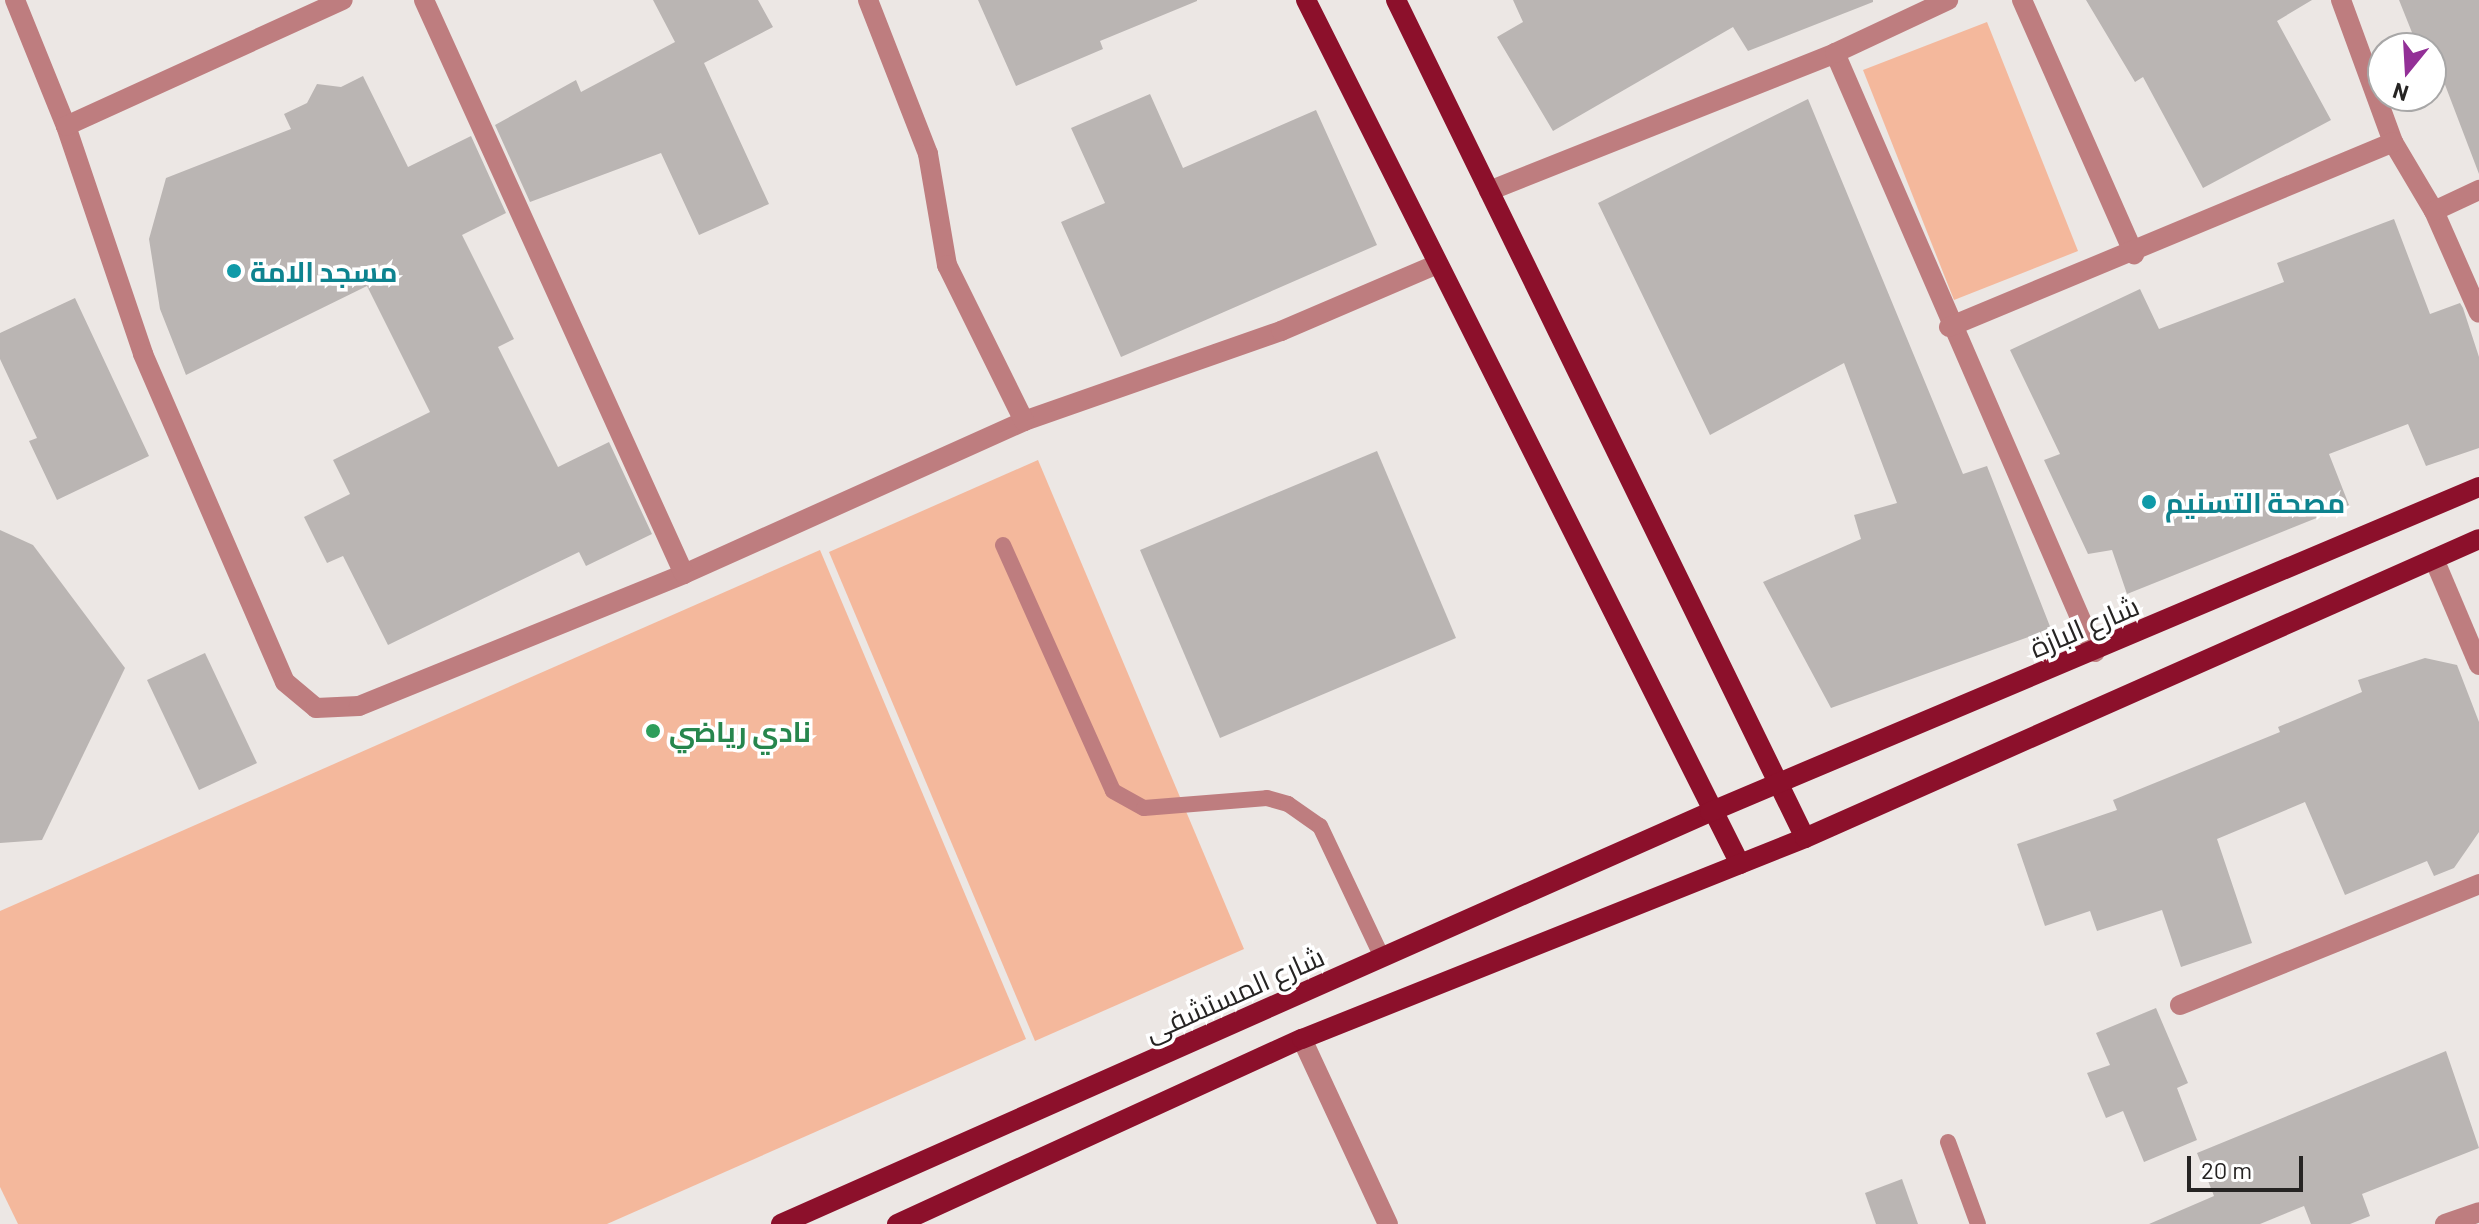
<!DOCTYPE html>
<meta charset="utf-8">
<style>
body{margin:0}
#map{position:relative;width:2479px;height:1224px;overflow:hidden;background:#ece7e4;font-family:Barlow,Cairo,sans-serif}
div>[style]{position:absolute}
.green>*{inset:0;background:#f4b89c}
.building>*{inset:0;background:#bab5b3}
.service>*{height:16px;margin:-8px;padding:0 8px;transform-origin:8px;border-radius:8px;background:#be7d7f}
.minor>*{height:20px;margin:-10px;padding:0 10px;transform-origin:10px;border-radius:10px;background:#be7d7f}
.primary>*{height:20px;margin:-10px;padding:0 10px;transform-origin:10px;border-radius:10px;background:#8c102b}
.dots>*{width:22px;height:22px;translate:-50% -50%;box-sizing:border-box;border:4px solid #fff;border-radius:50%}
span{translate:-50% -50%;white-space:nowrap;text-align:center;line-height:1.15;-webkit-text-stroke:7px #fff;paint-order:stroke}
.culture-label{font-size:28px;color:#0d838f;font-weight:700}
.left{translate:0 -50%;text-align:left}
.street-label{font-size:28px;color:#262423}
.leisure-label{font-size:28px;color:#27864d;font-weight:700}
.north{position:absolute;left:2367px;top:32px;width:80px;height:80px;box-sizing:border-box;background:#fff;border:2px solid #a8a7a7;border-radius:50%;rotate:198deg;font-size:22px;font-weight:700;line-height:32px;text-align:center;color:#262423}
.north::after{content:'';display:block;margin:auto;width:28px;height:36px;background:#933097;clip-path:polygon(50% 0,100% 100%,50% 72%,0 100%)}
.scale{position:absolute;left:2187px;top:1156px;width:116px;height:36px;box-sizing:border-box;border:4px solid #262423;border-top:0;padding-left:10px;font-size:24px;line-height:28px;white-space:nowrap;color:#262423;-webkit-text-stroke:6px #fff;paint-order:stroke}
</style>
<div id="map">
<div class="green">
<i style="clip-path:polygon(1987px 22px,2078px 251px,1954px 300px,1863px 70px)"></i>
<i style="clip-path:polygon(1038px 460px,1244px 949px,1035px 1041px,829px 552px)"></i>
<i style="clip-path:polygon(820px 550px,1026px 1039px,607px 1224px,18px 1224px,0 1187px,0 911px)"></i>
</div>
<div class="building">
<i style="clip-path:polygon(653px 0,758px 0,773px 27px,704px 63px,769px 204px,699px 235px,661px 153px,530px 202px,495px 125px,576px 80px,581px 92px,675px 42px)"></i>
<i style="clip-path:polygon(978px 0,1197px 0,1197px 1px,1100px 41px,1103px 49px,1016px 86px)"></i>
<i style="clip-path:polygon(1513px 0,1873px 0,1873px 2px,1748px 51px,1733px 27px,1553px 131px,1497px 37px,1523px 22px)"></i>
<i style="clip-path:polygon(2086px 0,2312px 0,2277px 21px,2331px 120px,2203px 188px,2143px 77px,2135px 82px)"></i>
<i style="clip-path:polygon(2399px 0,2479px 0,2479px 174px,2431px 48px,2422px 37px,2415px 40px)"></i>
<i style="clip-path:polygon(363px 76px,408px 167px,471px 136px,506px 213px,462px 235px,514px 339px,498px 347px,558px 467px,609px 442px,652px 534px,586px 566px,579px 552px,388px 645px,343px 556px,327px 563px,304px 517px,350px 494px,333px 460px,430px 412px,367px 286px,186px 375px,160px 309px,149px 239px,166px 178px,291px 129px,284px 114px,307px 103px,317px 84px,341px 87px)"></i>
<i style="clip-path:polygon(1150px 94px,1183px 168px,1316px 110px,1377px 245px,1121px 357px,1061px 222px,1105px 203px,1071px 128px)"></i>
<i style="clip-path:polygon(1808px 99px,1963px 474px,1987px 466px,2051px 629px,1831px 708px,1763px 582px,1861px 539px,1854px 515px,1897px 503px,1844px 363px,1710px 435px,1598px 203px)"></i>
<i style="clip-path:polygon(2394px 219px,2430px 314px,2460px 303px,2463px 308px,2479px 357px,2479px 448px,2426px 466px,2408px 424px,2329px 454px,2349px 505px,2127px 594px,2112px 550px,2088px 554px,2044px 460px,2060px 454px,2010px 350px,2140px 289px,2159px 329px,2284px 282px,2277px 263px)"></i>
<i style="clip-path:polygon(75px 298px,149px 456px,57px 500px,29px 441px,37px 438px,0 359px,0 333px)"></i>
<i style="clip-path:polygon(1377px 451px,1456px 638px,1220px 738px,1140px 550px)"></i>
<i style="clip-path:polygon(0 530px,33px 545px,125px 668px,42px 840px,0 843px)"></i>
<i style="clip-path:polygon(205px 653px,257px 763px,199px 790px,147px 680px)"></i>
<i style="clip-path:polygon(2425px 658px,2457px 665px,2479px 722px,2479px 832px,2454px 868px,2434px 876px,2427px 861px,2345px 895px,2305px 802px,2217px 839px,2252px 943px,2181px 967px,2162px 910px,2097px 931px,2090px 911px,2045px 926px,2017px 844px,2117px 810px,2113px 800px,2280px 732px,2278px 727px,2362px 692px,2358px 680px)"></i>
<i style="clip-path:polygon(2156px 1008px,2188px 1083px,2177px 1088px,2197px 1140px,2144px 1162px,2123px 1111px,2106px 1118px,2087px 1073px,2110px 1065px,2096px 1033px)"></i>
<i style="clip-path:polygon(2446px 1051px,2479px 1148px,2362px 1194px,2370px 1216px,2350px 1224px,2311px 1224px,2304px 1206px,2260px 1224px,2149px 1224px,2214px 1196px,2197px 1153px)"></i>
<i style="clip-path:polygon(1902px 1179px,1918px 1224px,1876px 1224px,1865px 1193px)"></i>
</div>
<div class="service">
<i style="left:1003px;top:545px;width:269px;rotate:65.9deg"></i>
<i style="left:1113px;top:791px;width:35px;rotate:29deg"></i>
<i style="left:1144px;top:808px;width:123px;rotate:-4.6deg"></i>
<i style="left:1267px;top:798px;width:22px;rotate:16deg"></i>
<i style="left:1288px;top:804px;width:39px;rotate:35deg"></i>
<i style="left:1320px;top:826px;width:145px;rotate:64.7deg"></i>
<i style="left:1948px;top:1142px;width:87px;rotate:69.9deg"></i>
</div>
<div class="minor">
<i style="left:15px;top:0;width:136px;rotate:68deg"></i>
<i style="left:66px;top:126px;width:241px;rotate:71.3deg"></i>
<i style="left:143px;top:354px;width:357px;rotate:66.6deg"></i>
<i style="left:285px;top:682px;width:40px;rotate:40deg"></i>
<i style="left:316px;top:708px;width:43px;rotate:-2.7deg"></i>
<i style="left:359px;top:706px;width:351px;rotate:-22.1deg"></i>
<i style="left:684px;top:574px;width:373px;rotate:-24.2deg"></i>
<i style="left:1024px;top:421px;width:272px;rotate:-19.3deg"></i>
<i style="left:1281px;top:331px;width:168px;rotate:-23.2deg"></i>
<i style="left:424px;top:0;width:630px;rotate:65.63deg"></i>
<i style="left:868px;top:0;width:165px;rotate:68.7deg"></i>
<i style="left:928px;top:154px;width:113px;rotate:80.3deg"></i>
<i style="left:947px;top:265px;width:174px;rotate:63.7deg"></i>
<i style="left:2022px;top:0;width:278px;rotate:66.2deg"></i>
<i style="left:2341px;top:0;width:151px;rotate:69.9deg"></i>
<i style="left:2393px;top:142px;width:80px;rotate:59.3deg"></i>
<i style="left:2434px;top:211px;width:111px;rotate:66.2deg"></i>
<i style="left:1835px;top:53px;width:653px;rotate:66.54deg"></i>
<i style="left:66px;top:126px;width:304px;rotate:-24.5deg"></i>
<i style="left:1489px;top:191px;width:373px;rotate:-21.7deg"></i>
<i style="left:1835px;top:53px;width:125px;rotate:-25.1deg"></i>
<i style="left:2434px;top:211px;width:50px;rotate:-25deg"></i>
<i style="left:1949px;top:327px;width:481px;rotate:-22.6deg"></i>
<i style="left:2434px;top:559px;width:115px;rotate:67deg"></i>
<i style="left:2180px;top:1005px;width:323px;rotate:-22deg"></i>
<i style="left:1302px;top:1039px;width:204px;rotate:65.1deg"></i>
<i style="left:2445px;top:1224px;width:36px;rotate:-19deg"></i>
</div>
<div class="primary">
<i style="left:1306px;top:0;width:967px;rotate:63.33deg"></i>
<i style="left:1396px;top:0;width:932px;rotate:63.98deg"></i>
<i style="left:781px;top:1224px;width:1016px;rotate:-23.92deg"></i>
<i style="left:1710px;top:812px;width:835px;rotate:-22.91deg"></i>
<i style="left:897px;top:1224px;width:445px;rotate:-24.6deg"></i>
<i style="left:1302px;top:1039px;width:542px;rotate:-21.78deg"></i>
<i style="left:1805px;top:838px;width:737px;rotate:-23.92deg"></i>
</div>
<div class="dots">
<i style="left:234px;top:271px;background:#0f9aa8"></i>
<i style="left:2149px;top:502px;background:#0f9aa8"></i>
<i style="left:653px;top:731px;background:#2e9e5b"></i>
</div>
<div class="culture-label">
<span class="left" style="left:250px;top:271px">مسجد الامة</span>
<span class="left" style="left:2165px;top:502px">مصحة التسنيم</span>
</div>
<div class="street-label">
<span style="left:2084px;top:626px;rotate:-23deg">شارع البازة</span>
<span style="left:1234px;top:993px;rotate:-24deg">شارع المستشفى</span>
</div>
<div class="leisure-label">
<span class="left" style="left:669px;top:731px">نادي رياضي</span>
</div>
<div class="north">N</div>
<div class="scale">20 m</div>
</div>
